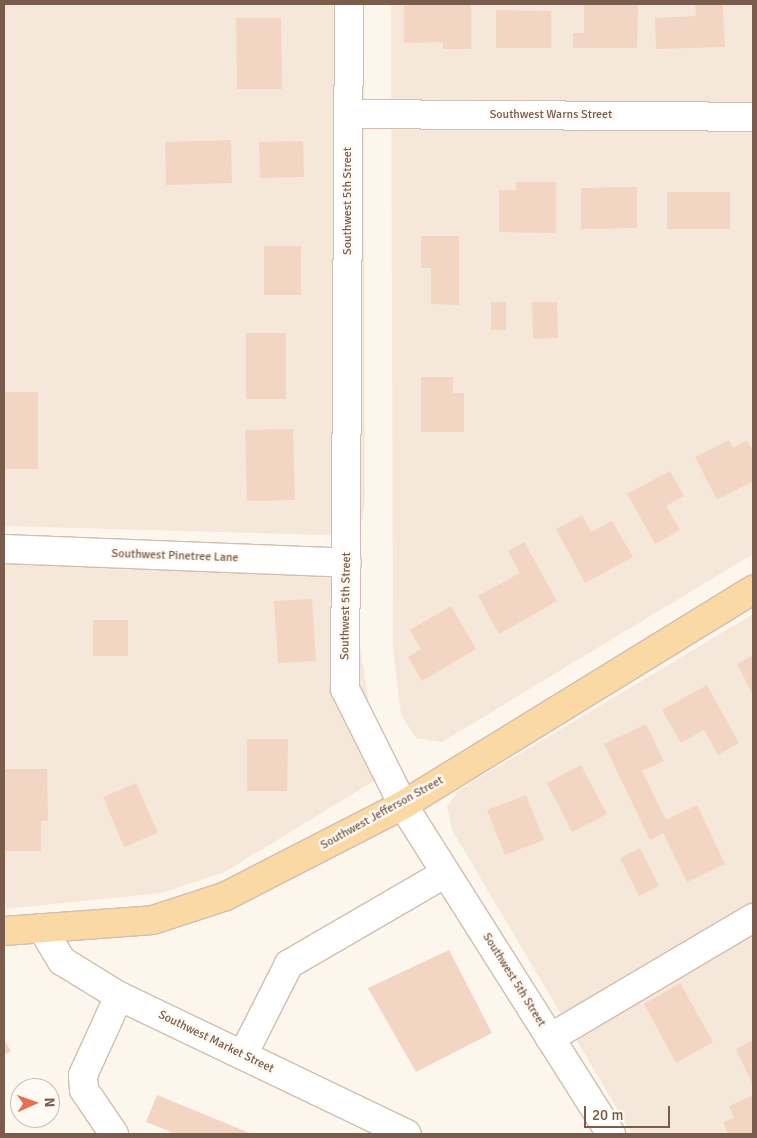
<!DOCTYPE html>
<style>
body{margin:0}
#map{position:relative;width:757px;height:1138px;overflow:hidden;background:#fdf6ec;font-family:Signika,sans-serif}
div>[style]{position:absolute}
.residential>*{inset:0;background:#f5e8da}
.building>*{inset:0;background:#f3d5c3}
.roads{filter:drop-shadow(1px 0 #d1beb0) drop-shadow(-1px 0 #d1beb0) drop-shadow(0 1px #d1beb0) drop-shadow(0 -1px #d1beb0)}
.minor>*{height:28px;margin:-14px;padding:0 14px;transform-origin:14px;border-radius:14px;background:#fff}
.major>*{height:28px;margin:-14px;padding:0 14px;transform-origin:14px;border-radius:14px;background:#fbd9a5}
span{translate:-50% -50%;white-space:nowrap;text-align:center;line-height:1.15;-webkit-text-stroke:5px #fffaf3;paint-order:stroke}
.street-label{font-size:12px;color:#7a5c4d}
.frame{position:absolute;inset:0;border:5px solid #7a5c4d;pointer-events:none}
.north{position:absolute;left:10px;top:1078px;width:50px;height:50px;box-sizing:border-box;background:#fffaf3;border:1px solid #cabbb1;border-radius:50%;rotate:88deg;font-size:14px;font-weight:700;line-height:20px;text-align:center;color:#7a5c4d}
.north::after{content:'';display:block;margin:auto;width:18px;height:22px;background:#e76f51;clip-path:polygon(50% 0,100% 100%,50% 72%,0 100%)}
.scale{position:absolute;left:584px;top:1106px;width:86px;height:22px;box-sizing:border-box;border:2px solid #7a5c4d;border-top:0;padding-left:6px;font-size:15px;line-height:18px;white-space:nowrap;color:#7a5c4d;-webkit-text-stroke:4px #fffaf3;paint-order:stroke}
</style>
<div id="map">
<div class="residential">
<i style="clip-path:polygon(4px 4px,364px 4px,365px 499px,362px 521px,348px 532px,323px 535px,4px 526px)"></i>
<i style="clip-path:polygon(391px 4px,753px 4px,753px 554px,442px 742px,416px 738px,401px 715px,393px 647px)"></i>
<i style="clip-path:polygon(4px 552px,332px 562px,358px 587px,360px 645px,374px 737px,377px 779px,225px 872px,162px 893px,4px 909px)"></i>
<i style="clip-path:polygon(753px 614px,753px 1134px,632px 1134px,452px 830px,447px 806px,459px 790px)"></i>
</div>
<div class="building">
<i style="clip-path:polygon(404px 4px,471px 4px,471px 49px,443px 49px,443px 42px,404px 43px)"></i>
<i style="clip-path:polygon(584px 4px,638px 5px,637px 48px,573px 48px,573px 33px,584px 33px)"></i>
<i style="clip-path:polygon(695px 4px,723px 4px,725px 47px,656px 49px,655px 18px,696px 16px)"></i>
<i style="clip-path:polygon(496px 10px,551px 11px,551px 48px,496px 48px)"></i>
<i style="clip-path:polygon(236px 18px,281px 18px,282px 89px,237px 89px)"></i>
<i style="clip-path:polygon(231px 140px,232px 183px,166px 185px,165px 142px)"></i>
<i style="clip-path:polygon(303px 141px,304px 177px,260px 178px,259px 142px)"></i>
<i style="clip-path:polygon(516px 182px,556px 182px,556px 233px,499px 232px,499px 190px,516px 190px)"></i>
<i style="clip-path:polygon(637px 187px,637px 228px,581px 229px,581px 188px)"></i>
<i style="clip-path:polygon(667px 192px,730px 192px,730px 229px,667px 229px)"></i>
<i style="clip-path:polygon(421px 236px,459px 236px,459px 305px,431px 304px,431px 268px,421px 268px)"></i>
<i style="clip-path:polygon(264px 246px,301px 246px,301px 295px,264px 295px)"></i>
<i style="clip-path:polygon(491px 302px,506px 302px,506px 330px,491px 330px)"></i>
<i style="clip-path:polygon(532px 302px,557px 302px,558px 338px,533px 339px)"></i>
<i style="clip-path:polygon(246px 333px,286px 333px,286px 399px,246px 399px)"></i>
<i style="clip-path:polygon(421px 377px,453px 377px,453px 393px,464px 393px,464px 432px,421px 432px)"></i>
<i style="clip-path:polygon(4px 392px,38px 392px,38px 469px,4px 469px)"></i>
<i style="clip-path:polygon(293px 429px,295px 500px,247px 501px,245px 430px)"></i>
<i style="clip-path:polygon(729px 440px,733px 448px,747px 440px,753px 451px,753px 481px,717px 500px,695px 457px)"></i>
<i style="clip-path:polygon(670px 471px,684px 496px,666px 506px,680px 530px,655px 544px,627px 494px)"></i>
<i style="clip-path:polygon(582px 515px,591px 532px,612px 521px,633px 557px,585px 583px,556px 529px)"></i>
<i style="clip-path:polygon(524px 542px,557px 601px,499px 634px,478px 596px,520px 573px,508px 551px)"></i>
<i style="clip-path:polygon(312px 599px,316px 661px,278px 663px,274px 601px)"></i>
<i style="clip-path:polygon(451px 606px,476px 649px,422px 681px,408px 657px,421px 649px,410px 630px)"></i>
<i style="clip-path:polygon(93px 620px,128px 620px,128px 656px,93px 656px)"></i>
<i style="clip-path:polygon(753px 655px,753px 695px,737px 664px)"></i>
<i style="clip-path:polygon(707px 685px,739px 743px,718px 755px,704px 730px,681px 743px,662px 710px)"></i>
<i style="clip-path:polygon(646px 724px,664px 761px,642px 771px,666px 820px,697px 805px,725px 864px,687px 882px,663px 833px,650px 840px,604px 744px)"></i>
<i style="clip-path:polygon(247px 739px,288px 739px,287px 791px,247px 791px)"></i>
<i style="clip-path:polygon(581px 765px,607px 814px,572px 832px,547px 783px)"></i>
<i style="clip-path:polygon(4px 769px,47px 769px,48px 821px,41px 821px,41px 851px,5px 851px)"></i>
<i style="clip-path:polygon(136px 783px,158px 833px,124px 847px,103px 797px)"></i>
<i style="clip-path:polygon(526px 795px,544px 840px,505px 855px,487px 810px)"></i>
<i style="clip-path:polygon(640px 848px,659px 886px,639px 896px,620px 858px)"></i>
<i style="clip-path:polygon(449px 950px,492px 1033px,416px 1072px,368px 988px)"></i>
<i style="clip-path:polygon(680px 983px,713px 1042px,676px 1063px,644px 1004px)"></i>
<i style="clip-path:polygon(4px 1040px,11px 1051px,4px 1055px)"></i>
<i style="clip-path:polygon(753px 1040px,753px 1083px,752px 1083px,736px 1049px)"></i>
<i style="clip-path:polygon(157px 1095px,252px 1134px,176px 1134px,146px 1122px)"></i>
<i style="clip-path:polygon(753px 1095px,753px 1134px,728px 1134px,723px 1122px,734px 1118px,729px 1106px)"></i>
</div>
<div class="roads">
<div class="minor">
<i style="left:349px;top:4px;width:685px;rotate:90.33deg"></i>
<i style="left:345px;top:689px;width:130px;rotate:63.4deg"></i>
<i style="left:403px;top:805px;width:389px;rotate:57.7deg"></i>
<i style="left:348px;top:114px;width:405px;rotate:0.4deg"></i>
<i style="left:4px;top:549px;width:343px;rotate:2.3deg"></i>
<i style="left:42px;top:928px;width:39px;rotate:59deg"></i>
<i style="left:62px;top:961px;width:67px;rotate:31.6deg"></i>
<i style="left:119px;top:996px;width:319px;rotate:25.6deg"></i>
<i style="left:550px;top:1038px;width:236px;rotate:-30.6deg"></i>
<i style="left:243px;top:1055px;width:102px;rotate:-63.2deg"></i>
<i style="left:289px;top:964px;width:181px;rotate:-30.1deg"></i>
<i style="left:114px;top:1134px;width:53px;rotate:-124.3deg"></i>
<i style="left:84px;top:1090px;width:15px;rotate:-94deg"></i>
<i style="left:83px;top:1075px;width:87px;rotate:-65.5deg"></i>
</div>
<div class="major">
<i style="left:4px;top:931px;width:149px;rotate:-4.2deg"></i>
<i style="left:153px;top:920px;width:77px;rotate:-18.2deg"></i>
<i style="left:226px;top:896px;width:199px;rotate:-27.2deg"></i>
<i style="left:403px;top:805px;width:411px;rotate:-31.6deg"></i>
</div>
</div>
<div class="street-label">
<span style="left:551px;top:115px">Southwest Warns Street</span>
<span style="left:348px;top:201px;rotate:-90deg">Southwest 5th Street</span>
<span style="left:175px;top:556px;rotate:2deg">Southwest Pinetree Lane</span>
<span style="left:346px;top:606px;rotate:-89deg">Southwest 5th Street</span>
<span style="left:382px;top:813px;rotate:-29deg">Southwest Jefferson Street</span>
<span style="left:514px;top:980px;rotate:58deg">Southwest 5th Street</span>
<span style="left:216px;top:1042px;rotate:26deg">Southwest Market Street</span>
</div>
<div class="frame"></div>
<div class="north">N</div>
<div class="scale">20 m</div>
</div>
